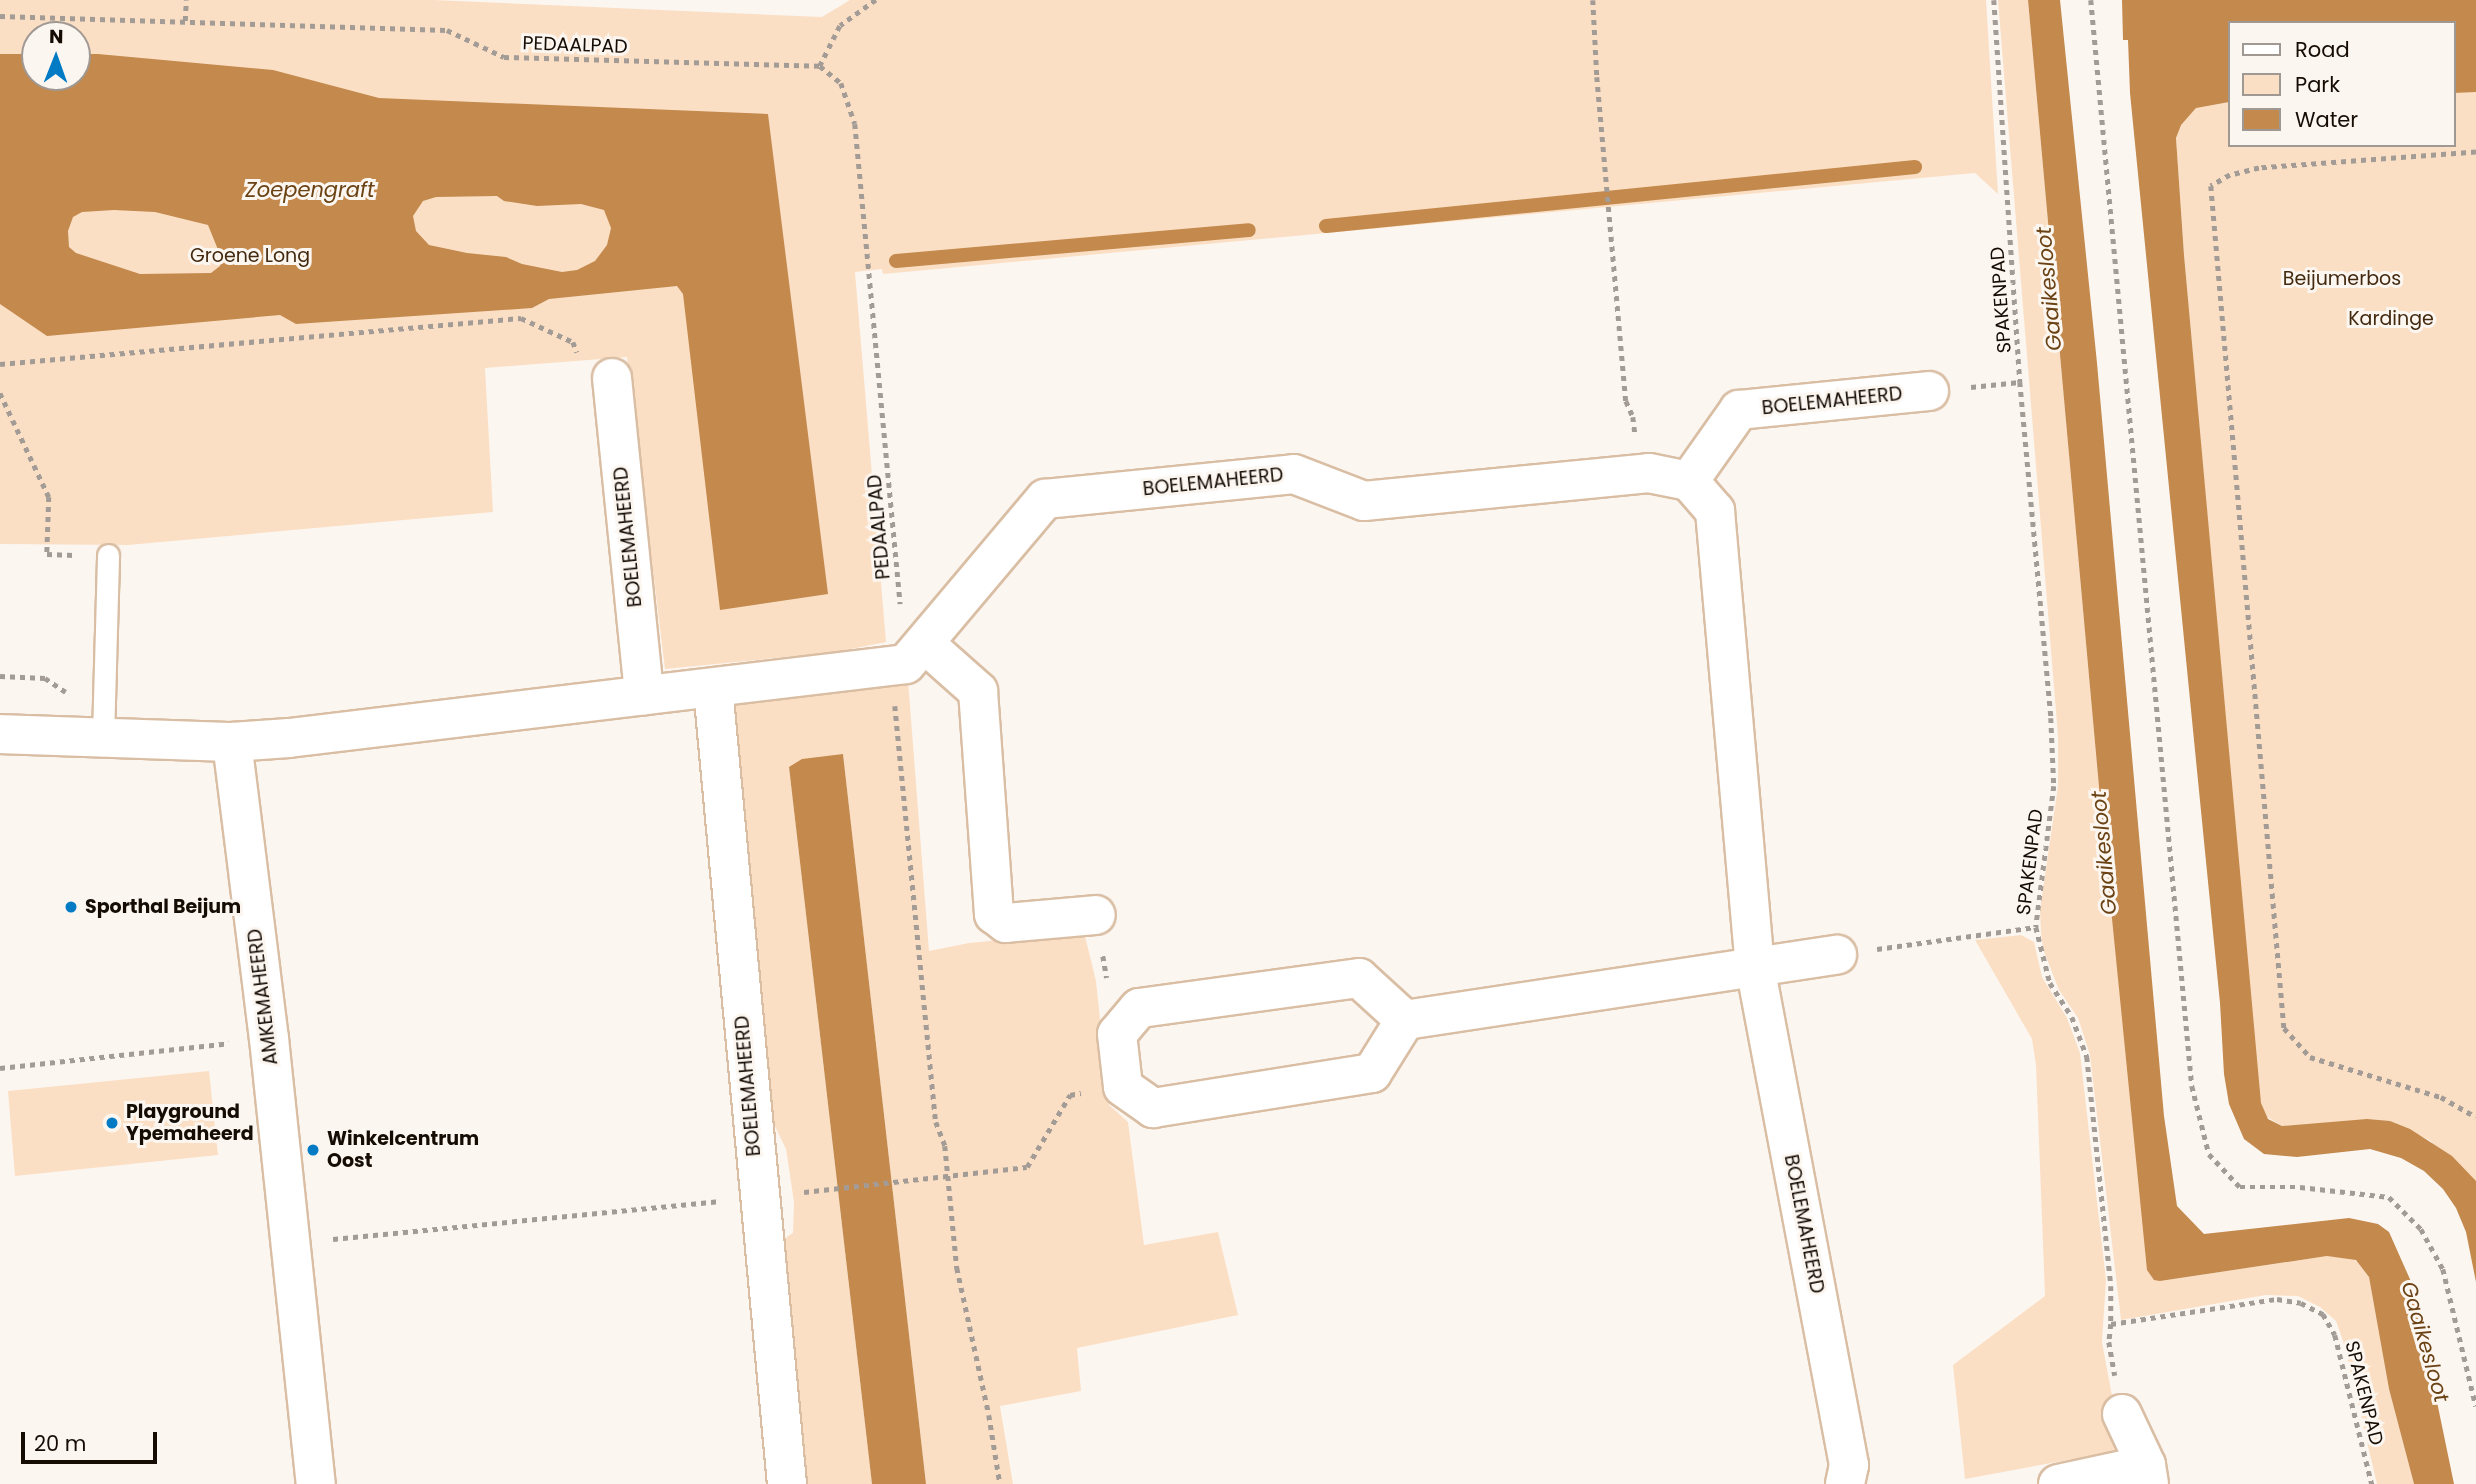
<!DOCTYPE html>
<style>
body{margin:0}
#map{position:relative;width:2476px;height:1484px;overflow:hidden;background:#fcf6f1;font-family:Poppins,sans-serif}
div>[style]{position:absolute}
.green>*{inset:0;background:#fbdfc4}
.water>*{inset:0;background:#c3894d}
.stream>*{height:14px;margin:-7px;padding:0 7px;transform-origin:7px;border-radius:7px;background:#c3894d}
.path>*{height:4.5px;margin-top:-2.25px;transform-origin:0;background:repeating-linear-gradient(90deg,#a39c96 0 5px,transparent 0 10px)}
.roads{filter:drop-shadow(2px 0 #d9bea4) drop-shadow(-2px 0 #d9bea4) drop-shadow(0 2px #d9bea4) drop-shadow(0 -2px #d9bea4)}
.service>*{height:21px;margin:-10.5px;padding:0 10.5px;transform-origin:10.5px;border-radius:10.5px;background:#fff}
.minor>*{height:38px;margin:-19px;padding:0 19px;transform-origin:19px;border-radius:19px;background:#fff}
.tertiary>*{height:38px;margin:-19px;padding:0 19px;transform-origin:19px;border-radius:19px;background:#fff}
.dots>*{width:19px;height:19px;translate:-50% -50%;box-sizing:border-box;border:4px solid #fcf6f1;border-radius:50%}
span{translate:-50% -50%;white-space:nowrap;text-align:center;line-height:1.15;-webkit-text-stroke:6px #fcf6f1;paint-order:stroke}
.street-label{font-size:19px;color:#150c04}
.park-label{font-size:19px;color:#42290f}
.poi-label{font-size:19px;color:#150c04;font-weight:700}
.left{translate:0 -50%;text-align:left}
.water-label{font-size:21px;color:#6a4214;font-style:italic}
.legend{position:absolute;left:2228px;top:21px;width:228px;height:126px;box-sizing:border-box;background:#fcf6f1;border:2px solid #a09892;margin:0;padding:9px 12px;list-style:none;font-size:21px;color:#150c04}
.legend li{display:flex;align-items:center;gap:14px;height:35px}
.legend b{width:35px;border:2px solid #a09892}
.north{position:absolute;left:21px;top:21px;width:70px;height:70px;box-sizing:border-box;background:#fcf6f1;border:2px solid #a09892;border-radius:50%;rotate:1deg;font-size:19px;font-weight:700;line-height:28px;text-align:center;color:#150c04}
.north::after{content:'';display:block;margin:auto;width:24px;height:32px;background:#027bc4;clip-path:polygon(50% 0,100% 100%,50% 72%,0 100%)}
.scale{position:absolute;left:21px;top:1432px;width:136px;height:32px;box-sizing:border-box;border:4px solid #150c04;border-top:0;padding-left:9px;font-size:21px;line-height:24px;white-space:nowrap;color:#150c04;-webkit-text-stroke:5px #fcf6f1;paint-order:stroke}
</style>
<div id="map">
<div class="green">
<i style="clip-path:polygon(evenodd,0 0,433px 0,822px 17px,850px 0,1986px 0,1998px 194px,1975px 173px,883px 274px,882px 269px,855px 272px,886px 642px,836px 652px,665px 669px,627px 357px,485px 368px,493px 512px,128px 545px,0 544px,0 0,35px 35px,77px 35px,77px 77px,35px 77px,35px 35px)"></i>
<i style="clip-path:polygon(1998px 0,2028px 0,2100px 798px,2160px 1281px,2327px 1256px,2349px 1257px,2362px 1264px,2369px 1277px,2389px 1389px,2414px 1484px,2377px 1484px,2343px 1341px,2336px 1321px,2320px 1307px,2298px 1296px,2266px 1295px,2121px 1320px,2090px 1055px,2078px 1018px,2059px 990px,2043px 949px,2041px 932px,2040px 910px,2058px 786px,2058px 736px)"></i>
<i style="clip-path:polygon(evenodd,2195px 0,2476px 0,2476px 1252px,2431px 1141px,2390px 1121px,2282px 1126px,2264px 1115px,2259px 1095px,2243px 981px,2236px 837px,2184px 255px,2176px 138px,2180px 125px,2196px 108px,2195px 0,2229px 23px,2453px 23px,2453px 145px,2229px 145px,2229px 23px)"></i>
<i style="clip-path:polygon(908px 680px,929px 951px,969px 943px,1084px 932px,1096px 981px,1109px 1105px,1128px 1122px,1144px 1245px,1218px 1232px,1238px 1315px,1077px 1348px,1081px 1391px,1000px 1406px,1013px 1484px,926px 1484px,843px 754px,789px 767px,872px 1484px,802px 1484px,775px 1244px,793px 1233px,794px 1202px,786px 1149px,768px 1112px,730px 698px)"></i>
<i style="clip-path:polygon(2021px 935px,2034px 942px,2042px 977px,2067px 1018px,2080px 1053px,2106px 1280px,2102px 1342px,2122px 1450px,1965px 1479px,1953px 1365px,2045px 1296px,2036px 1065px,2032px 1039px,1975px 940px)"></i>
<i style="clip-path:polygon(209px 1071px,218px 1155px,15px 1176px,8px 1091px)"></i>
</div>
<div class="water">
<i style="clip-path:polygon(2028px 0,2060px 0,2097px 363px,2164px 1116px,2177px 1206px,2204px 1234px,2349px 1218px,2378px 1224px,2389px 1232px,2413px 1286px,2454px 1484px,2414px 1484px,2389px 1389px,2369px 1277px,2356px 1260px,2327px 1256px,2160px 1281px,2154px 1280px,2147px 1270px,2100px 798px)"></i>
<i style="clip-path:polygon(2122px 0,2476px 0,2476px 92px,2453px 93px,2453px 23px,2229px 23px,2229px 102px,2196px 108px,2181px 125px,2176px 138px,2184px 255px,2261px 1103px,2268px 1119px,2282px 1126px,2367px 1119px,2390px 1121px,2410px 1129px,2452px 1156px,2476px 1181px,2476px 1282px,2466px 1232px,2456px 1208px,2443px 1189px,2424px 1171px,2401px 1158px,2370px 1149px,2297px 1157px,2264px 1154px,2244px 1139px,2229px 1104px,2224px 1074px,2220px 1003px,2130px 93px,2128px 40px,2123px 40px)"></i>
<i style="clip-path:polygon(evenodd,0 54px,35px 54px,35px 77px,77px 77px,77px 54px,98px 54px,273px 70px,379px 98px,768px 114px,828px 594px,720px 610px,683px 294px,677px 286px,549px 299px,532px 308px,296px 324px,280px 315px,47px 336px,0 304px,0 54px,497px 196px,504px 201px,537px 206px,581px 204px,604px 210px,611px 228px,607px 245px,595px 261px,577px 270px,562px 272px,522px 264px,506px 257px,467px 253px,429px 245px,416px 231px,413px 216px,423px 201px,436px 197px,497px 196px,0 54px,114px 210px,155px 212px,208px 225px,221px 257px,220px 266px,211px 273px,140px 274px,76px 253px,69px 247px,68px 231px,73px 217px,82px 212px,114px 210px)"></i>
<i style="clip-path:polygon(843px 754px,926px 1484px,872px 1484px,789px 767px,802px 759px)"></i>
</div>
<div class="stream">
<i style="left:1326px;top:226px;width:592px;rotate:-5.72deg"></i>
<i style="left:896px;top:261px;width:354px;rotate:-5deg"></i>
</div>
<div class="path">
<i style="left:876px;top:0;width:44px;rotate:144.2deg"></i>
<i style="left:840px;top:26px;width:45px;rotate:116.6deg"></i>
<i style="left:820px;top:66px;width:27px;rotate:39deg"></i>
<i style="left:841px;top:83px;width:43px;rotate:71.1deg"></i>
<i style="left:855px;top:124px;width:482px;rotate:84.6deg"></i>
<i style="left:1593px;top:0;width:77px;rotate:87deg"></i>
<i style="left:1597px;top:77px;width:325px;rotate:84.9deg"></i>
<i style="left:1626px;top:401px;width:17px;rotate:66deg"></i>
<i style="left:1633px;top:417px;width:17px;rotate:83deg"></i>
<i style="left:1994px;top:0;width:383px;rotate:86.1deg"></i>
<i style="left:2020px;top:382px;width:337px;rotate:84.7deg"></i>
<i style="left:2051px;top:718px;width:68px;rotate:87.5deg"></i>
<i style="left:2054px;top:786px;width:142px;rotate:97.3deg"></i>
<i style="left:2036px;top:927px;width:58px;rotate:76deg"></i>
<i style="left:2050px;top:983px;width:40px;rotate:57.1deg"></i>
<i style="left:2072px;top:1017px;width:43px;rotate:69.4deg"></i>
<i style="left:2087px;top:1057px;width:230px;rotate:84deg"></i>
<i style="left:2111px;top:1286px;width:38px;rotate:90deg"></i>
<i style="left:2111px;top:1324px;width:168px;rotate:-8.6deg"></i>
<i style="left:2277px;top:1299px;width:24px;rotate:9deg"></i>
<i style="left:2301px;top:1303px;width:25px;rotate:27deg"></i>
<i style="left:2323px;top:1314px;width:24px;rotate:60deg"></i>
<i style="left:2335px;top:1335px;width:154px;rotate:76.1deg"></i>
<i style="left:2091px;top:0;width:1091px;rotate:84.69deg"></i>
<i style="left:2192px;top:1086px;width:70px;rotate:76deg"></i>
<i style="left:2209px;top:1154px;width:45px;rotate:46.8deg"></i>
<i style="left:2240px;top:1187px;width:60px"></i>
<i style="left:2300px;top:1187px;width:90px;rotate:6.4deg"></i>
<i style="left:2389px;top:1197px;width:45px;rotate:45deg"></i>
<i style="left:2421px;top:1229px;width:46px;rotate:61.2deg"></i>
<i style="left:2443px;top:1269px;width:141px;rotate:76.5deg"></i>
<i style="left:0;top:16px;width:447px;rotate:1.8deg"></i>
<i style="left:447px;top:30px;width:63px;rotate:25.3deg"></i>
<i style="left:504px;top:57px;width:316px;rotate:1.6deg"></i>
<i style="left:185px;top:21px;width:21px;rotate:-87deg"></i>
<i style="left:2476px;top:152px;width:218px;rotate:175.8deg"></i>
<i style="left:2259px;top:168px;width:30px;rotate:166deg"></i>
<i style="left:2230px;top:175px;width:22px;rotate:150deg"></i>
<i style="left:2211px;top:186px;width:845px;rotate:85.04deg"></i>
<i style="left:2284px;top:1028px;width:39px;rotate:48deg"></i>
<i style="left:2310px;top:1057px;width:137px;rotate:17deg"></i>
<i style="left:2441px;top:1097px;width:40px;rotate:29.7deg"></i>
<i style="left:0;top:364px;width:523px;rotate:-5.05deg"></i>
<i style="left:521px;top:318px;width:57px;rotate:24.8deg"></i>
<i style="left:573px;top:342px;width:11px;rotate:68deg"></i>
<i style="left:1971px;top:387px;width:49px;rotate:-5.8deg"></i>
<i style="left:0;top:393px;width:115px;rotate:64.8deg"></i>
<i style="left:49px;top:497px;width:57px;rotate:92deg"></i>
<i style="left:47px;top:554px;width:27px;rotate:2deg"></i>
<i style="left:0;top:676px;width:45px;rotate:2.5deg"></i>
<i style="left:45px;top:678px;width:25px;rotate:34deg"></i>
<i style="left:895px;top:706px;width:418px;rotate:84.4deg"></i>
<i style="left:936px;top:1122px;width:26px;rotate:69deg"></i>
<i style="left:945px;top:1146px;width:123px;rotate:84.4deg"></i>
<i style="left:957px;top:1268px;width:150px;rotate:77.7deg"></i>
<i style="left:989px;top:1415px;width:70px;rotate:80.9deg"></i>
<i style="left:1877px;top:949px;width:161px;rotate:-7.9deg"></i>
<i style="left:1103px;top:956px;width:22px;rotate:80deg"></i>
<i style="left:0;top:1068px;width:230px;rotate:-6.2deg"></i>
<i style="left:804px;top:1192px;width:224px;rotate:-6.4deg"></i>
<i style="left:1027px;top:1167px;width:84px;rotate:-59.2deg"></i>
<i style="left:1070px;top:1095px;width:11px;rotate:-10deg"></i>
<i style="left:333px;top:1239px;width:387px;rotate:-5.6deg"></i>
<i style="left:2111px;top:1324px;width:18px;rotate:96deg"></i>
<i style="left:2109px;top:1342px;width:34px;rotate:80deg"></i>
</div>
<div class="roads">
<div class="service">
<i style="left:103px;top:737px;width:182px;rotate:-88.4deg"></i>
</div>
<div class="minor">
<i style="left:612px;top:378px;width:319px;rotate:84.2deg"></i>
<i style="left:1689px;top:481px;width:87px;rotate:-54.8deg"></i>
<i style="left:1739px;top:410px;width:191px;rotate:-5.7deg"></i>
<i style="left:925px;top:644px;width:71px;rotate:41.6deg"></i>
<i style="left:978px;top:691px;width:224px;rotate:85.9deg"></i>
<i style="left:994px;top:914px;width:15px;rotate:37deg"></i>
<i style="left:1006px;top:923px;width:90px;rotate:-5.1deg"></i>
<i style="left:713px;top:688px;width:799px;rotate:84.69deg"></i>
<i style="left:232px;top:742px;width:57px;rotate:-4deg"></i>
<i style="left:289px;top:738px;width:621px;rotate:-6.84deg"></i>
<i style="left:906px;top:664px;width:216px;rotate:-49.9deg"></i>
<i style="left:1045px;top:499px;width:250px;rotate:-5.7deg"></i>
<i style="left:1294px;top:474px;width:75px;rotate:21.1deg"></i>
<i style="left:1364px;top:501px;width:286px;rotate:-5.6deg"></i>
<i style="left:1649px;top:473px;width:41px;rotate:11.3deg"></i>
<i style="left:1689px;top:481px;width:40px;rotate:49deg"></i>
<i style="left:1715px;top:511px;width:457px;rotate:85deg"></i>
<i style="left:1755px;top:966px;width:508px;rotate:79.33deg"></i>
<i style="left:1849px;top:1465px;width:19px;rotate:102deg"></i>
<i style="left:1405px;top:1020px;width:62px;rotate:-137.6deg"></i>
<i style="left:1359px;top:978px;width:222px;rotate:172.2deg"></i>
<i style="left:1139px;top:1008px;width:34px;rotate:130deg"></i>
<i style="left:1117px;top:1034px;width:53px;rotate:83.5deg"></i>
<i style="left:1123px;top:1087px;width:37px;rotate:35deg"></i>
<i style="left:1153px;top:1108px;width:222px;rotate:-9.1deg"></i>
<i style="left:1372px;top:1073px;width:62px;rotate:-58.1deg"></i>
<i style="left:1405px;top:1020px;width:437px;rotate:-8.6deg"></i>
<i style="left:2122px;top:1414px;width:56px;rotate:64.8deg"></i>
<i style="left:2146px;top:1465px;width:19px;rotate:81deg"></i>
<i style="left:2058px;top:1484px;width:90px;rotate:-12.2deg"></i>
</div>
<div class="tertiary">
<i style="left:0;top:734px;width:232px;rotate:2deg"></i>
<i style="left:232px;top:742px;width:299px;rotate:82.9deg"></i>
<i style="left:269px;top:1039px;width:447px;rotate:84deg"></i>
</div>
</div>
<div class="dots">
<i style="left:71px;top:907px;background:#027bc4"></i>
<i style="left:112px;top:1123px;background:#027bc4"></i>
<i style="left:313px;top:1150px;background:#027bc4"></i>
</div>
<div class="street-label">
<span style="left:575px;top:45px;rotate:2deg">PEDAALPAD</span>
<span style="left:2001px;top:300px;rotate:-94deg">SPAKENPAD</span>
<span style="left:1832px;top:401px;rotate:-6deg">BOELEMAHEERD</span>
<span style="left:1213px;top:482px;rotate:-6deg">BOELEMAHEERD</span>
<span style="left:879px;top:527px;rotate:-95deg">PEDAALPAD</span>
<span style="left:628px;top:537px;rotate:-96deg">BOELEMAHEERD</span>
<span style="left:2030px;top:862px;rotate:-83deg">SPAKENPAD</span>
<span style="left:263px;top:997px;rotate:-97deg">AMKEMAHEERD</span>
<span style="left:748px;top:1086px;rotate:-95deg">BOELEMAHEERD</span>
<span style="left:1804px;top:1224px;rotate:79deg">BOELEMAHEERD</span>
<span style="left:2364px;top:1393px;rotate:76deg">SPAKENPAD</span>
</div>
<div class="park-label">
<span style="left:250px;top:256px">Groene Long</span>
<span style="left:2342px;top:279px">Beijumerbos</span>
<span style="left:2391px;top:319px">Kardinge</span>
</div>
<div class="poi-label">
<span class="left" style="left:85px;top:907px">Sporthal Beijum</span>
<span class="left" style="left:126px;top:1123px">Playground<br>Ypemaheerd</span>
<span class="left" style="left:327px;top:1150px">Winkelcentrum<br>Oost</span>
</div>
<div class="water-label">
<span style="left:310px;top:190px">Zoepengraft</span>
<span style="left:2049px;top:289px;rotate:-95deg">Gaaikesloot</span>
<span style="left:2104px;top:853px;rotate:-95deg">Gaaikesloot</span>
<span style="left:2425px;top:1342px;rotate:74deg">Gaaikesloot</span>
</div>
<ul class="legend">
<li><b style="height:9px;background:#fff"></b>Road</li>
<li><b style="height:19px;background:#fbdfc4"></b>Park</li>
<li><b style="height:19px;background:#c3894d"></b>Water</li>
</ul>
<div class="north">N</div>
<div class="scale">20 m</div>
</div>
